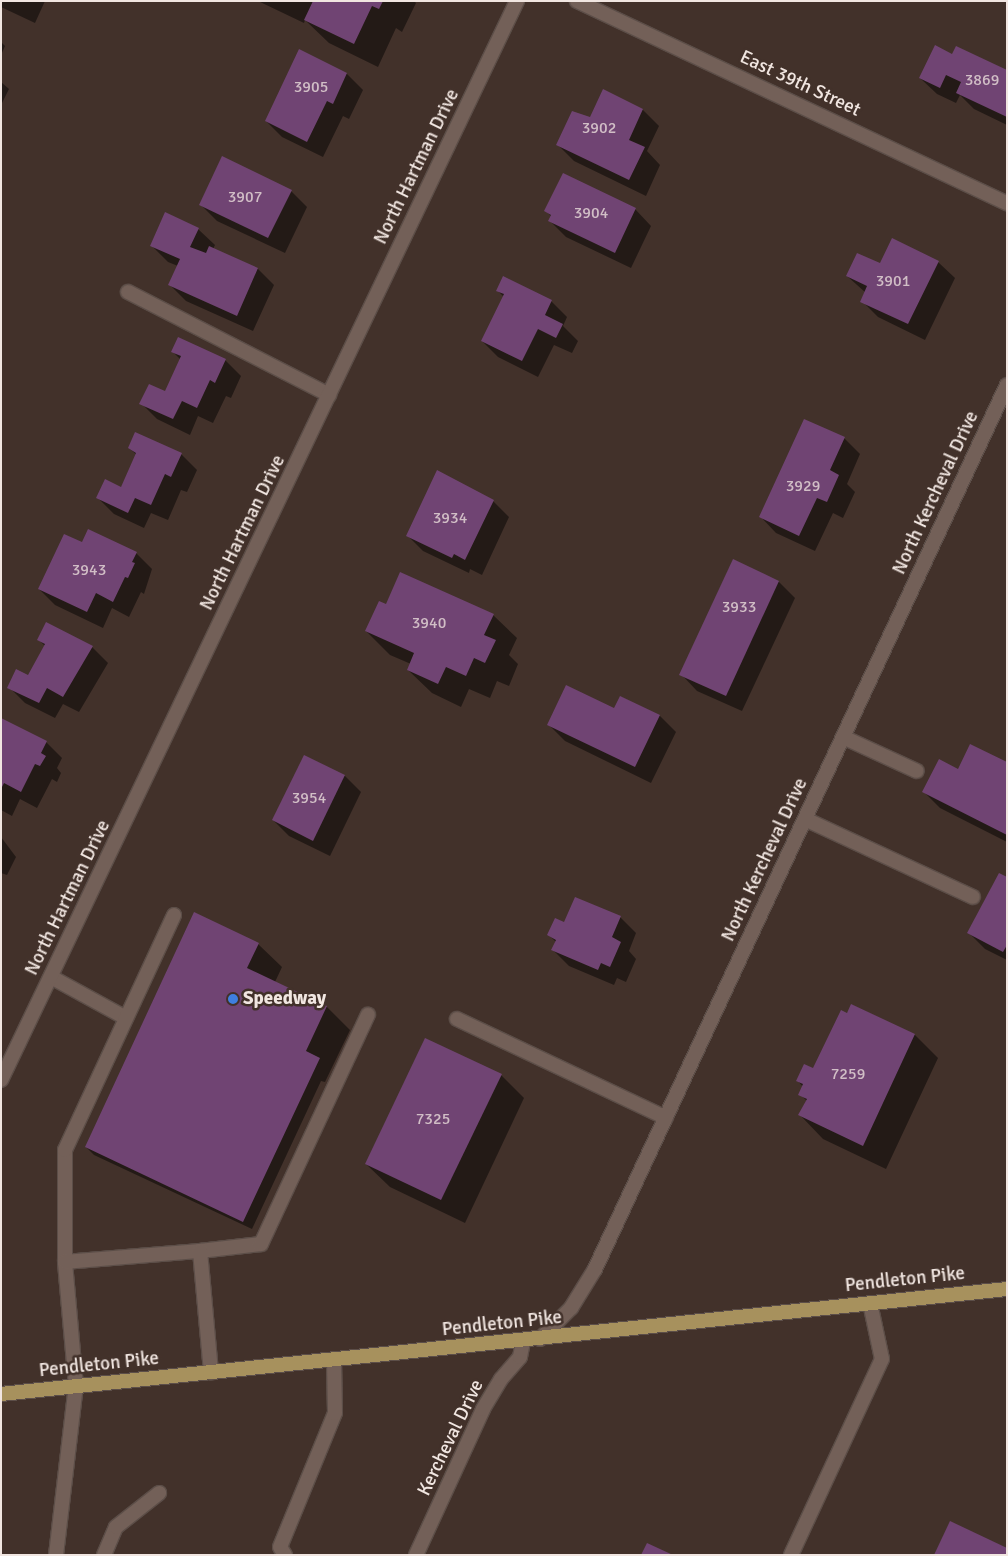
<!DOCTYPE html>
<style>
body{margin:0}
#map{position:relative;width:1008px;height:1556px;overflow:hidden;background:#42312a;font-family:Signika,sans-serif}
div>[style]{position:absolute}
.shadow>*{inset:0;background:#0007}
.building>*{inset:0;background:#704473}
.roads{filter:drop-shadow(1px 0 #5c4e48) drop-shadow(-1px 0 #5c4e48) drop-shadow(0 1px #5c4e48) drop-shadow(0 -1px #5c4e48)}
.service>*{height:14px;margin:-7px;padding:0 7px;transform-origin:7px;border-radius:7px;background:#736058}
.minor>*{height:14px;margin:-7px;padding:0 7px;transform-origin:7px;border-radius:7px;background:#736058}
.primary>*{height:14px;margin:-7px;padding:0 7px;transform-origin:7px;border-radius:7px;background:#a7915d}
.dots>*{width:14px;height:14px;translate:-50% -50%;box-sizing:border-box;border:2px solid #42312a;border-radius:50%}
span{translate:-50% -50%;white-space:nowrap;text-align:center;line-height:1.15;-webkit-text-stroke:5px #42312a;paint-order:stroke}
.number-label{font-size:16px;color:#d1bec6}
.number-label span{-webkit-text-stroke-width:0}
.street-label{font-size:19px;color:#f1e6e1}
.poi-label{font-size:19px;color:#f1e6e1;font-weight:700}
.left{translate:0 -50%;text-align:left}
.frame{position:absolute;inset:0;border:2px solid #f1e6e1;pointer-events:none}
</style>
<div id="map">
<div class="shadow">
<i style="clip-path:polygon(1px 1px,45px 1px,35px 23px,1px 7px)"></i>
<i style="clip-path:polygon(258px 1px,414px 1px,416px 3px,402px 32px,396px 28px,378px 67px,329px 43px,305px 20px,304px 23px)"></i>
<i style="clip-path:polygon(1px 42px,5px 46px,1px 55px)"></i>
<i style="clip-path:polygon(299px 51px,347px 74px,363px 90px,349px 119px,343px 116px,323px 157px,282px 137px,266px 121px)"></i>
<i style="clip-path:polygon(952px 55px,1007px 71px,1007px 125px,974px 109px,960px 95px,956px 103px,937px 94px,920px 78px)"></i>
<i style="clip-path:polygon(1px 82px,9px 89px,1px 105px)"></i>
<i style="clip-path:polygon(604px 91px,643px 110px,659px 126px,647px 151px,660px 165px,646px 196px,574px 161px,558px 145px,591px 118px)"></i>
<i style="clip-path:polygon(291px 191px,307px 207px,285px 253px,217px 221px,201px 205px)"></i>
<i style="clip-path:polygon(635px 209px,651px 226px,631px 268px,566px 237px,550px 221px,552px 217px,546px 211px)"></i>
<i style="clip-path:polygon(198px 229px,215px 245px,213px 249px,258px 269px,274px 285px,253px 331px,186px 301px,169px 284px,178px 266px,168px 262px,152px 246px)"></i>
<i style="clip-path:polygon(892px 240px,938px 262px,955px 278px,925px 340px,878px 317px,862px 301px,866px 293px,847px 276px,880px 265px)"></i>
<i style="clip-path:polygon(497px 290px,551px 301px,567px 317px,563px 326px,578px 341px,572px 353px,554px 345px,538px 377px,498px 357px,482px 341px,504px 297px)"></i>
<i style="clip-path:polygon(173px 352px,225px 360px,241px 376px,231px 398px,226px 396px,213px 423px,198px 416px,190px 435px,157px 419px,141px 403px,166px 393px,181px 360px)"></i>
<i style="clip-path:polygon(844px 438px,860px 454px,847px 484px,855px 492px,843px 518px,833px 513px,815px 551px,776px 533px,760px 516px)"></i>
<i style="clip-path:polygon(129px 448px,181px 454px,197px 470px,187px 492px,181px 490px,168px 520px,151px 513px,144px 528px,114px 514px,98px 498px,121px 488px,137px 455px)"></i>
<i style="clip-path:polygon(493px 501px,509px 517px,482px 575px,470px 569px,469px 573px,423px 551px,407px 535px)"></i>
<i style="clip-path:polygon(82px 544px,136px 553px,152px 569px,144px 594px,141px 592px,129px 617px,112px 608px,103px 628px,55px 605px,39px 589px)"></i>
<i style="clip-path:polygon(733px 560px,779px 582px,795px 598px,742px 711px,697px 691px,681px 674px)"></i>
<i style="clip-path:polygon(386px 605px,493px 615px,517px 638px,509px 655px,518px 664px,509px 686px,497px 681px,490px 698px,469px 689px,461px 707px,432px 693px,408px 670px,411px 664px,390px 655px,366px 631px)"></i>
<i style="clip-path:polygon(38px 639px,92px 647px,108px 663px,79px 712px,63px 704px,55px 718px,25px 703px,9px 687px,29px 677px,45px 646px)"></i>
<i style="clip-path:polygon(621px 697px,660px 716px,676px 732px,651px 783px,565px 741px,549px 725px,615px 710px)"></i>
<i style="clip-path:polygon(1px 720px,46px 742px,62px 758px,57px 768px,61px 773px,57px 782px,52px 779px,37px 808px,20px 799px,12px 816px,1px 810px)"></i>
<i style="clip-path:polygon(304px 757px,345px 776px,361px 792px,330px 856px,289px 836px,273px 820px)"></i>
<i style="clip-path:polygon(1007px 763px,1007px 842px,940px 808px,924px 792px,958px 770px)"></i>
<i style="clip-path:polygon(1px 837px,16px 857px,7px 875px,1px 873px)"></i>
<i style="clip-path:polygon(1007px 879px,1007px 960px,985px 949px,969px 933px)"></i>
<i style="clip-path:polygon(620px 917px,636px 933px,629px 951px,636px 959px,626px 982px,617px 978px,614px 985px,569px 966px,553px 950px,556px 942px,549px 935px,565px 923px)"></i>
<i style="clip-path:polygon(258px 944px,282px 967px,275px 982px,327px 1007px,350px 1030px,325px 1082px,321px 1081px,252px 1229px,94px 1155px,86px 1147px)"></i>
<i style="clip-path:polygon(852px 1005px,915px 1035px,938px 1058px,886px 1169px,823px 1139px,800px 1115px,807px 1101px,800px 1094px,803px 1087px,798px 1081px,814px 1070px)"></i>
<i style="clip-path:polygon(501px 1075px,524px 1098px,465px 1223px,390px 1187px,366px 1164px)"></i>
</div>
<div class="building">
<i style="clip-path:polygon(313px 1px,383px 1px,379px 9px,372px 6px,354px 44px,304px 20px)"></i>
<i style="clip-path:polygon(935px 45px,952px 54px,956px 46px,1007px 70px,1007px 117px,956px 93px,961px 82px,946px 75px,940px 88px,919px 78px)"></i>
<i style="clip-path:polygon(299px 49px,347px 73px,333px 104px,327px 101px,307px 142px,265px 121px)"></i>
<i style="clip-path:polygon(603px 89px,643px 109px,629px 140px,645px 147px,629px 180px,556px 145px,572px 111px,590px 117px)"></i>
<i style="clip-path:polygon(222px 156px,292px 190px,268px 238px,199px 205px)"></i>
<i style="clip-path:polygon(563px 173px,636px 208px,615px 253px,548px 221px,551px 215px,544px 211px)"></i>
<i style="clip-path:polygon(165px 212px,199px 228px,190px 247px,206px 253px,209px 246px,258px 268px,237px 316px,168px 285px,180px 259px,150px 246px)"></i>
<i style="clip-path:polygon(892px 238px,939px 261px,908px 324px,860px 302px,867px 286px,846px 276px,857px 253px,880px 263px)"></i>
<i style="clip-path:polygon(503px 276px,552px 300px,545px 315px,563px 324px,556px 338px,538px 329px,522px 361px,481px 341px,504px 294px,496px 291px)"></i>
<i style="clip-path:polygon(178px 337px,226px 359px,215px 383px,210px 380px,197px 408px,182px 401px,173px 419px,139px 404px,149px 384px,165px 391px,181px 356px,171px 352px)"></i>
<i style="clip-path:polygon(804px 419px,845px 437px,830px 470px,839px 475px,827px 502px,817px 498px,799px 536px,759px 517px)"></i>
<i style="clip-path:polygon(135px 432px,182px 453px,171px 477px,165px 474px,151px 505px,135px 498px,128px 513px,96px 498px,105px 479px,121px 487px,136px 453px,128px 448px)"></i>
<i style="clip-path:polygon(437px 470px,494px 500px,465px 560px,454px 554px,452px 558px,406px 536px)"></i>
<i style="clip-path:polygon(88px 529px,137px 552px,132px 562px,135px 563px,128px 578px,125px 577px,113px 602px,96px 593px,87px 612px,38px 589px,64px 534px,82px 542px)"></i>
<i style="clip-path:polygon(733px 559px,779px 581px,726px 696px,679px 675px)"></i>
<i style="clip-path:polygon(400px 572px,494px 614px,484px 635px,496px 640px,485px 663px,474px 658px,466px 676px,446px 667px,438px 684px,407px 670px,414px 653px,365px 631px,379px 601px,386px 604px)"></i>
<i style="clip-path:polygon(46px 622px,93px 646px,63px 697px,47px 688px,39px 703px,7px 688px,16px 669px,28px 675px,45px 644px,37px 640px)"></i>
<i style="clip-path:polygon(566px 685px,614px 708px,620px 696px,660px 715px,635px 767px,547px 725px)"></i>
<i style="clip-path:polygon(1px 718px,47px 741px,41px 753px,46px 756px,40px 766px,35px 764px,21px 792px,4px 783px,1px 789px)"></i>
<i style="clip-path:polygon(970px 744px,1007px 762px,1007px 835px,922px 792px,939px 759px,958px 769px)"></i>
<i style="clip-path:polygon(304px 755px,345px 775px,313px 841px,272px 820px)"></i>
<i style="clip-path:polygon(999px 873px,1007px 877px,1007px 945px,1003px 952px,967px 933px)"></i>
<i style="clip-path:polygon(575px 897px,621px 916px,612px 937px,621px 942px,610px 967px,601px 963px,598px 970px,551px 950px,556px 940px,547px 935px,555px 918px,564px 922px)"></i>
<i style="clip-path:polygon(194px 912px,259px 943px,247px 968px,327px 1006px,306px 1051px,320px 1058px,243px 1222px,85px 1147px)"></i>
<i style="clip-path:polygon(851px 1004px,915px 1034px,863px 1146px,798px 1115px,807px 1099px,798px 1095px,803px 1084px,796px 1081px,804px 1064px,813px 1068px,841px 1010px,847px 1013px)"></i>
<i style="clip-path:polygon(425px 1038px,502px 1074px,441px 1200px,365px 1164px)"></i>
<i style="clip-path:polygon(950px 1521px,1007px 1548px,1007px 1555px,934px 1555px)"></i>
<i style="clip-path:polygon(647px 1543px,673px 1555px,641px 1555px)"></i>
</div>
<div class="roads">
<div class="service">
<i style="left:128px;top:292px;width:226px;rotate:27.1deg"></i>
<i style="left:843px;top:737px;width:81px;rotate:24.7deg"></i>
<i style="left:805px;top:819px;width:185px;rotate:24.9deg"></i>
<i style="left:51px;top:977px;width:85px;rotate:28.7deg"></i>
<i style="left:457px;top:1019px;width:231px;rotate:25.3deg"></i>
<i style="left:200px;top:1251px;width:61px;rotate:-6.5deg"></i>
<i style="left:261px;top:1244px;width:253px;rotate:-65deg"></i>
<i style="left:65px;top:1262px;width:112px;rotate:-90deg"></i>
<i style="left:65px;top:1150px;width:259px;rotate:-65.1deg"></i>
<i style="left:56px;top:1555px;width:170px;rotate:-83.3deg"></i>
<i style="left:76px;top:1386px;width:124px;rotate:-95.1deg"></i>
<i style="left:65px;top:1262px;width:135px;rotate:-4.7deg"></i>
<i style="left:200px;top:1251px;width:122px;rotate:84.8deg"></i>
<i style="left:104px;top:1555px;width:30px;rotate:-67deg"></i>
<i style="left:116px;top:1527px;width:55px;rotate:-38.3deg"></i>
<i style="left:285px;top:1555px;width:9px;rotate:-122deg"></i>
<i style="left:280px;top:1547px;width:145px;rotate:-67.7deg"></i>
<i style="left:335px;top:1413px;width:53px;rotate:-91.1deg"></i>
<i style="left:791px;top:1555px;width:216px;rotate:-65.1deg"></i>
<i style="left:882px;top:1359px;width:57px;rotate:-102.1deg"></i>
</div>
<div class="minor">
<i style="left:577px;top:1px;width:475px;rotate:25.2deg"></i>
<i style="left:1px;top:1080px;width:1196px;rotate:-64.44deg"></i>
<i style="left:540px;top:1339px;width:44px;rotate:-45deg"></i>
<i style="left:571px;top:1308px;width:46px;rotate:-58.4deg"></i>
<i style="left:595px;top:1269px;width:975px;rotate:-65.01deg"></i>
<i style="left:416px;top:1555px;width:161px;rotate:-65.3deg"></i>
<i style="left:483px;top:1409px;width:35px;rotate:-59deg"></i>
<i style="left:501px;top:1379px;width:29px;rotate:-49deg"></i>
<i style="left:520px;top:1357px;width:16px;rotate:-79deg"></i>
</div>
<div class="primary">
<i style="left:1px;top:1394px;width:1011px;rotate:-5.96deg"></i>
</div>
</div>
<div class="dots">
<i style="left:233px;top:999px;background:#3f7fe0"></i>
</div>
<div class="number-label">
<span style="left:982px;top:80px">3869</span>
<span style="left:311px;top:87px">3905</span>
<span style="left:599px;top:128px">3902</span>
<span style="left:245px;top:197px">3907</span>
<span style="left:591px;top:213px">3904</span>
<span style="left:893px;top:281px">3901</span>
<span style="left:803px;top:486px">3929</span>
<span style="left:450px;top:518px">3934</span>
<span style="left:89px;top:570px">3943</span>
<span style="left:739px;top:607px">3933</span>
<span style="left:429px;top:623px">3940</span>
<span style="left:309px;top:798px">3954</span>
<span style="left:848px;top:1074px">7259</span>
<span style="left:433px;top:1119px">7325</span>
</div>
<div class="street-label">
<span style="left:800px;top:84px;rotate:25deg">East 39th Street</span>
<span style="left:417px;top:167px;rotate:-64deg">North Hartman Drive</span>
<span style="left:936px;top:493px;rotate:-65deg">North Kercheval Drive</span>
<span style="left:243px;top:533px;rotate:-64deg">North Hartman Drive</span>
<span style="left:765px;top:860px;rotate:-65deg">North Kercheval Drive</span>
<span style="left:68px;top:898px;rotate:-64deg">North Hartman Drive</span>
<span style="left:905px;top:1280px;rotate:-6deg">Pendleton Pike</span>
<span style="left:502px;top:1324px;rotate:-6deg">Pendleton Pike</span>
<span style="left:99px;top:1365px;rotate:-6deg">Pendleton Pike</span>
<span style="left:451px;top:1438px;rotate:-64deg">Kercheval Drive</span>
</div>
<div class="poi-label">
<span class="left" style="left:243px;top:999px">Speedway</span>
</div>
<div class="frame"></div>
</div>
